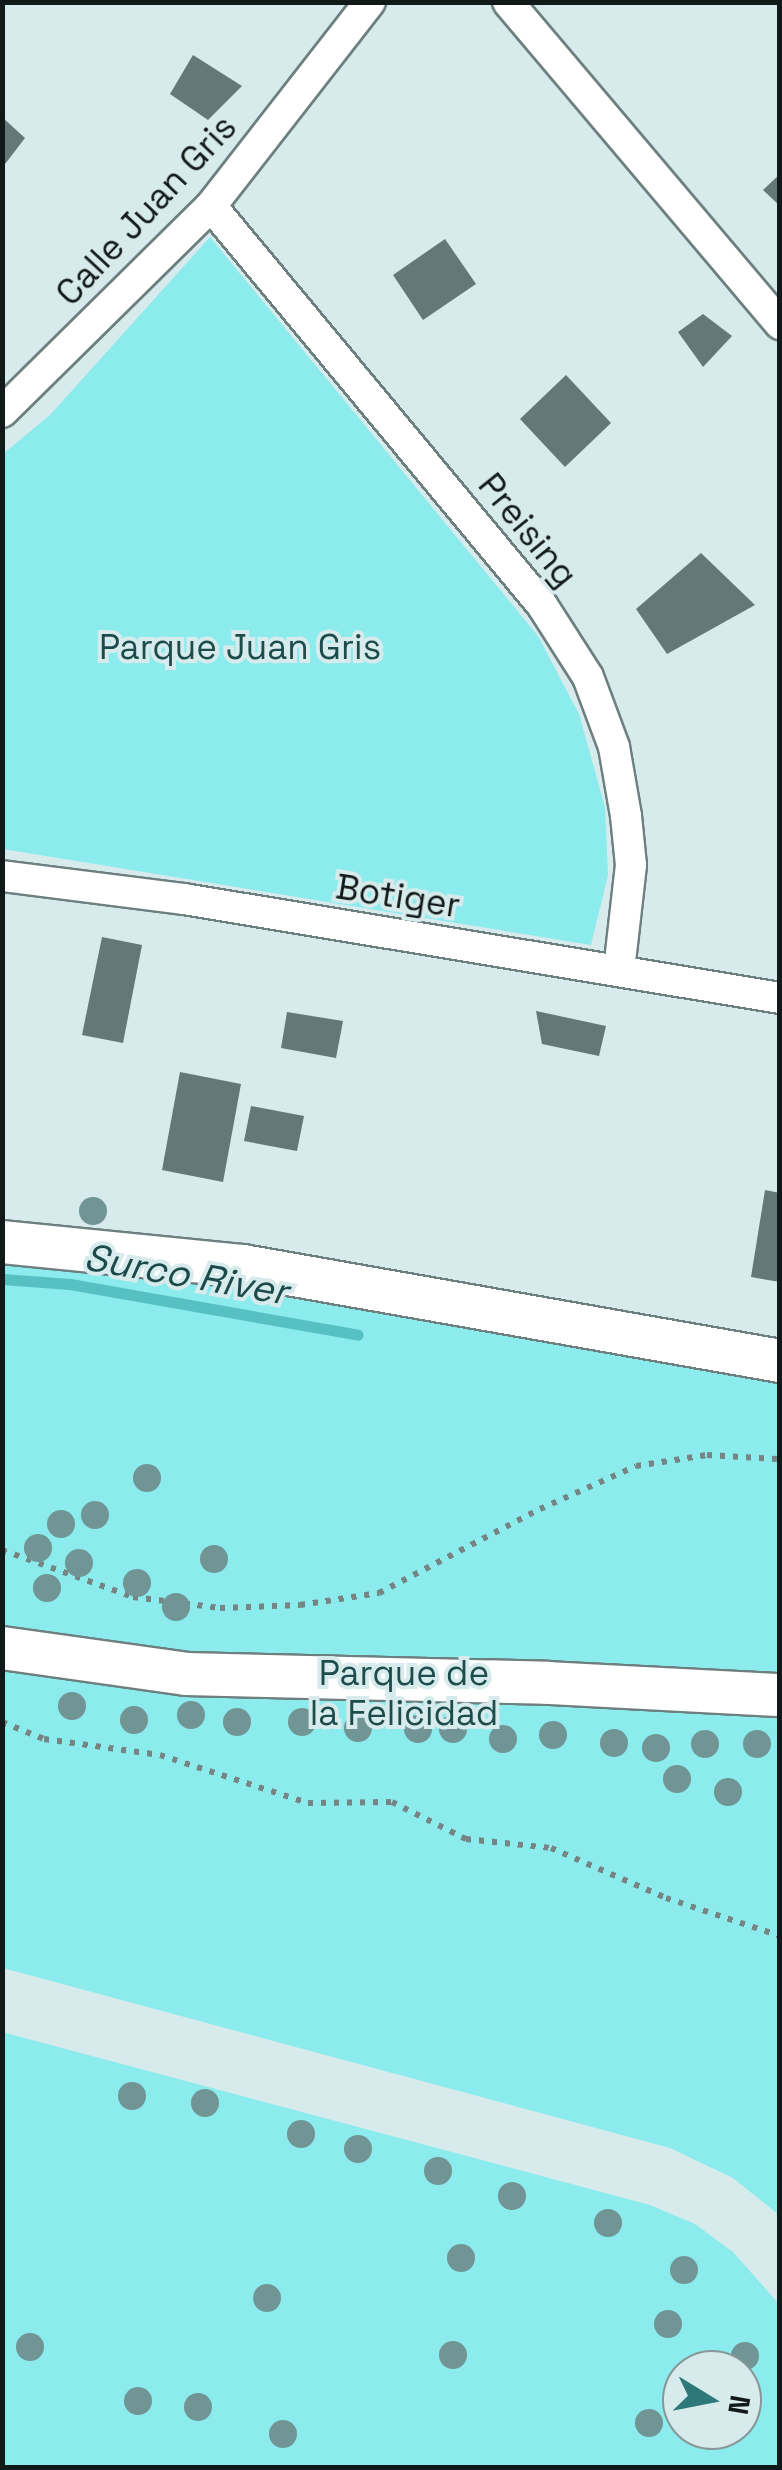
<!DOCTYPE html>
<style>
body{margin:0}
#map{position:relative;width:782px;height:2470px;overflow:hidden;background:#d7ebec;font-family:"Space Grotesk",sans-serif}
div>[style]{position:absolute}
.green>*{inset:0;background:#8bebed}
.stream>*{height:11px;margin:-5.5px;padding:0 5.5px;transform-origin:5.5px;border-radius:5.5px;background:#57c0c2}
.building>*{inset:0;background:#657777}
.path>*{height:6px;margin-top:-3px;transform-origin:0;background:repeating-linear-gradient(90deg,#768484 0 5px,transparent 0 13px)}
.roads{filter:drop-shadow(2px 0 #6d7f7f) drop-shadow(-2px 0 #6d7f7f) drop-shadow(0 2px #6d7f7f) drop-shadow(0 -2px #6d7f7f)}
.street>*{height:30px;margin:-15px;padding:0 15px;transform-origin:15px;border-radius:15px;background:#fff}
.secondary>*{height:42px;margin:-21px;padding:0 21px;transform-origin:21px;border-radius:21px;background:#fff}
.trees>*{width:28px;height:28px;margin:-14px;border-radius:50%;background:#719495}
span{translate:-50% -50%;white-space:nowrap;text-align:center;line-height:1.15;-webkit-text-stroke:8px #d7ebec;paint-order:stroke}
.street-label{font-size:35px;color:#121919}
.park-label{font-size:35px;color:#1d4c4d}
.water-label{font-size:38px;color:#1b4a4b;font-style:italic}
.frame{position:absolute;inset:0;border:5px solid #121919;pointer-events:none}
.north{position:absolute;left:662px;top:2350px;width:100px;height:100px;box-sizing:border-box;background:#d7ebec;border:2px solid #889798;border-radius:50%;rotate:100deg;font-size:28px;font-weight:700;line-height:40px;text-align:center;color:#121919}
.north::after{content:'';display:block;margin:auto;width:35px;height:45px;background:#2e787a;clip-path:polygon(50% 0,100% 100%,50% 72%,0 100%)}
</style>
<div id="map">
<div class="green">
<i style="clip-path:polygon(210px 237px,538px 636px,579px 714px,605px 807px,608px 875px,591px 945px,3px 849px,3px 454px,50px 415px)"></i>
<i style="clip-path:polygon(2px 1257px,95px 1264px,779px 1383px,779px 2215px,733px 2178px,670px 2148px,3px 1968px)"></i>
<i style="clip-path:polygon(evenodd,2px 2032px,650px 2205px,695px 2224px,733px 2252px,779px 2304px,779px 2467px,3px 2467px,2px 2032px,682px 2370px,742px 2370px,742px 2430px,682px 2430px,682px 2370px)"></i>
</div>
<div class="stream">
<i style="left:2px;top:1279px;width:68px;rotate:4.2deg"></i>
<i style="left:70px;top:1284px;width:292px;rotate:10deg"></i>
</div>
<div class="building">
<i style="clip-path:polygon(193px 55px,242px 86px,208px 120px,170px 94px)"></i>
<i style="clip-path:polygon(2px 117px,25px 138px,2px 168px)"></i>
<i style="clip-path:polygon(780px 174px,780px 206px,763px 190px)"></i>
<i style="clip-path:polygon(445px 239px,476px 284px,423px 320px,393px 275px)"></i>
<i style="clip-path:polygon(703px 314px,732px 336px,703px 367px,678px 332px)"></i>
<i style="clip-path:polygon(566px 375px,611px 423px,565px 467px,520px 419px)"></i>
<i style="clip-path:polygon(701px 553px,755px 605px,667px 654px,636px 609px)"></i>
<i style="clip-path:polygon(102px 937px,142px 945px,123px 1043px,82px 1035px)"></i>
<i style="clip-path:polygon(536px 1011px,606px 1026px,599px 1056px,542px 1044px)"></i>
<i style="clip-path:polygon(287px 1012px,343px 1021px,336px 1058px,281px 1048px)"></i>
<i style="clip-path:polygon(180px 1072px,241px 1084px,223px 1182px,162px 1170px)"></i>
<i style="clip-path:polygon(251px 1106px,304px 1116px,297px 1151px,244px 1141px)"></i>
<i style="clip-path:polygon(765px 1190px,780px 1193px,780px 1282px,751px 1277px)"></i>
</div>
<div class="path">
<i style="left:2px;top:1550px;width:139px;rotate:19.7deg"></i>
<i style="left:133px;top:1597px;width:88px;rotate:7.2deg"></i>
<i style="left:220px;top:1608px;width:80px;rotate:-2.1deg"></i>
<i style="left:300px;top:1605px;width:80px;rotate:-8.6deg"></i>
<i style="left:379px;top:1593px;width:182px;rotate:-27.6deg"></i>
<i style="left:540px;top:1509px;width:105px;rotate:-24.1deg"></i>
<i style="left:636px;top:1466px;width:72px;rotate:-8.8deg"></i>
<i style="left:707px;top:1455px;width:70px;rotate:3.3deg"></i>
<i style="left:2px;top:1722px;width:45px;rotate:22deg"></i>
<i style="left:44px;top:1739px;width:117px;rotate:7.9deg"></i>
<i style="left:160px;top:1755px;width:156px;rotate:18deg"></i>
<i style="left:308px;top:1803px;width:84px;rotate:-0.7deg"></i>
<i style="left:392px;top:1802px;width:83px;rotate:26.6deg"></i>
<i style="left:466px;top:1839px;width:85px;rotate:6deg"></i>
<i style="left:551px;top:1848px;width:125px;rotate:23.5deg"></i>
<i style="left:666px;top:1898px;width:120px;rotate:18.4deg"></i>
</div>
<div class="roads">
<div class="street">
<i style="left:508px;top:2px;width:422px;rotate:49.8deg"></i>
<i style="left:211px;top:206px;width:518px;rotate:50.32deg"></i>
<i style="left:542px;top:605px;width:85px;rotate:57.4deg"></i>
<i style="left:588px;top:677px;width:75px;rotate:69.6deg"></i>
<i style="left:614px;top:747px;width:70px;rotate:80.1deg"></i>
<i style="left:626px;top:816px;width:49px;rotate:84.2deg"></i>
<i style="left:631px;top:865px;width:106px;rotate:96.5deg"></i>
<i style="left:2px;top:412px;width:293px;rotate:-44.6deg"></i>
<i style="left:211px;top:206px;width:259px;rotate:-52.1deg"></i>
<i style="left:2px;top:876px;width:183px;rotate:7.2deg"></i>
<i style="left:184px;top:899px;width:604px;rotate:9.43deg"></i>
</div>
<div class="secondary">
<i style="left:2px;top:1242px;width:242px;rotate:5.7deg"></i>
<i style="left:243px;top:1266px;width:545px;rotate:10.03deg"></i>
<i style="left:2px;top:1648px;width:186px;rotate:8deg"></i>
<i style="left:186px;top:1674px;width:362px;rotate:1.4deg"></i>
<i style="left:548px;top:1683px;width:232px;rotate:3deg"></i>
</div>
</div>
<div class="trees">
<i style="left:93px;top:1211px"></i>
<i style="left:147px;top:1478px"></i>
<i style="left:95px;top:1515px"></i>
<i style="left:61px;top:1524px"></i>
<i style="left:38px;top:1548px"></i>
<i style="left:214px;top:1559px"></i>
<i style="left:79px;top:1563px"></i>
<i style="left:137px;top:1583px"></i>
<i style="left:47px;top:1588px"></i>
<i style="left:176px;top:1607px"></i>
<i style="left:72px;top:1706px"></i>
<i style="left:191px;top:1715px"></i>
<i style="left:134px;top:1720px"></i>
<i style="left:237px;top:1722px"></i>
<i style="left:302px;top:1722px"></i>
<i style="left:358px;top:1728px"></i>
<i style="left:418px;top:1729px"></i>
<i style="left:453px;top:1729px"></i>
<i style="left:553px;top:1735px"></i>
<i style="left:503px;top:1739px"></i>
<i style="left:614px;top:1743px"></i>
<i style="left:705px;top:1744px"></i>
<i style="left:757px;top:1744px"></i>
<i style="left:656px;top:1748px"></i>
<i style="left:677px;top:1779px"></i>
<i style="left:728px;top:1792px"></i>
<i style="left:132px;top:2096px"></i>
<i style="left:205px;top:2103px"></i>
<i style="left:301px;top:2134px"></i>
<i style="left:358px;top:2149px"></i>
<i style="left:438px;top:2171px"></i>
<i style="left:512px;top:2196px"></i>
<i style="left:608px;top:2223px"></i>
<i style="left:461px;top:2258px"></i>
<i style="left:684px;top:2270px"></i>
<i style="left:267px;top:2298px"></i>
<i style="left:668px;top:2324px"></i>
<i style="left:30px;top:2347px"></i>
<i style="left:453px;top:2355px"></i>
<i style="left:745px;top:2356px"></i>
<i style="left:138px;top:2401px"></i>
<i style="left:198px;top:2407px"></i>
<i style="left:649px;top:2423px"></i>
<i style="left:283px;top:2434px"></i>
</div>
<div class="street-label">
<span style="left:146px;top:210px;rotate:-47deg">Calle Juan Gris</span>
<span style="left:528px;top:530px;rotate:51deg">Preising</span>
<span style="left:398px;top:896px;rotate:9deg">Botiger</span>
</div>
<div class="park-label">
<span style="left:240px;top:647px">Parque Juan Gris</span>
<span style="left:404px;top:1693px">Parque de<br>la Felicidad</span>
</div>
<div class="water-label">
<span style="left:186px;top:1275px;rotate:10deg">Surco River</span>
</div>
<div class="frame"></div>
<div class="north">N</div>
</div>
